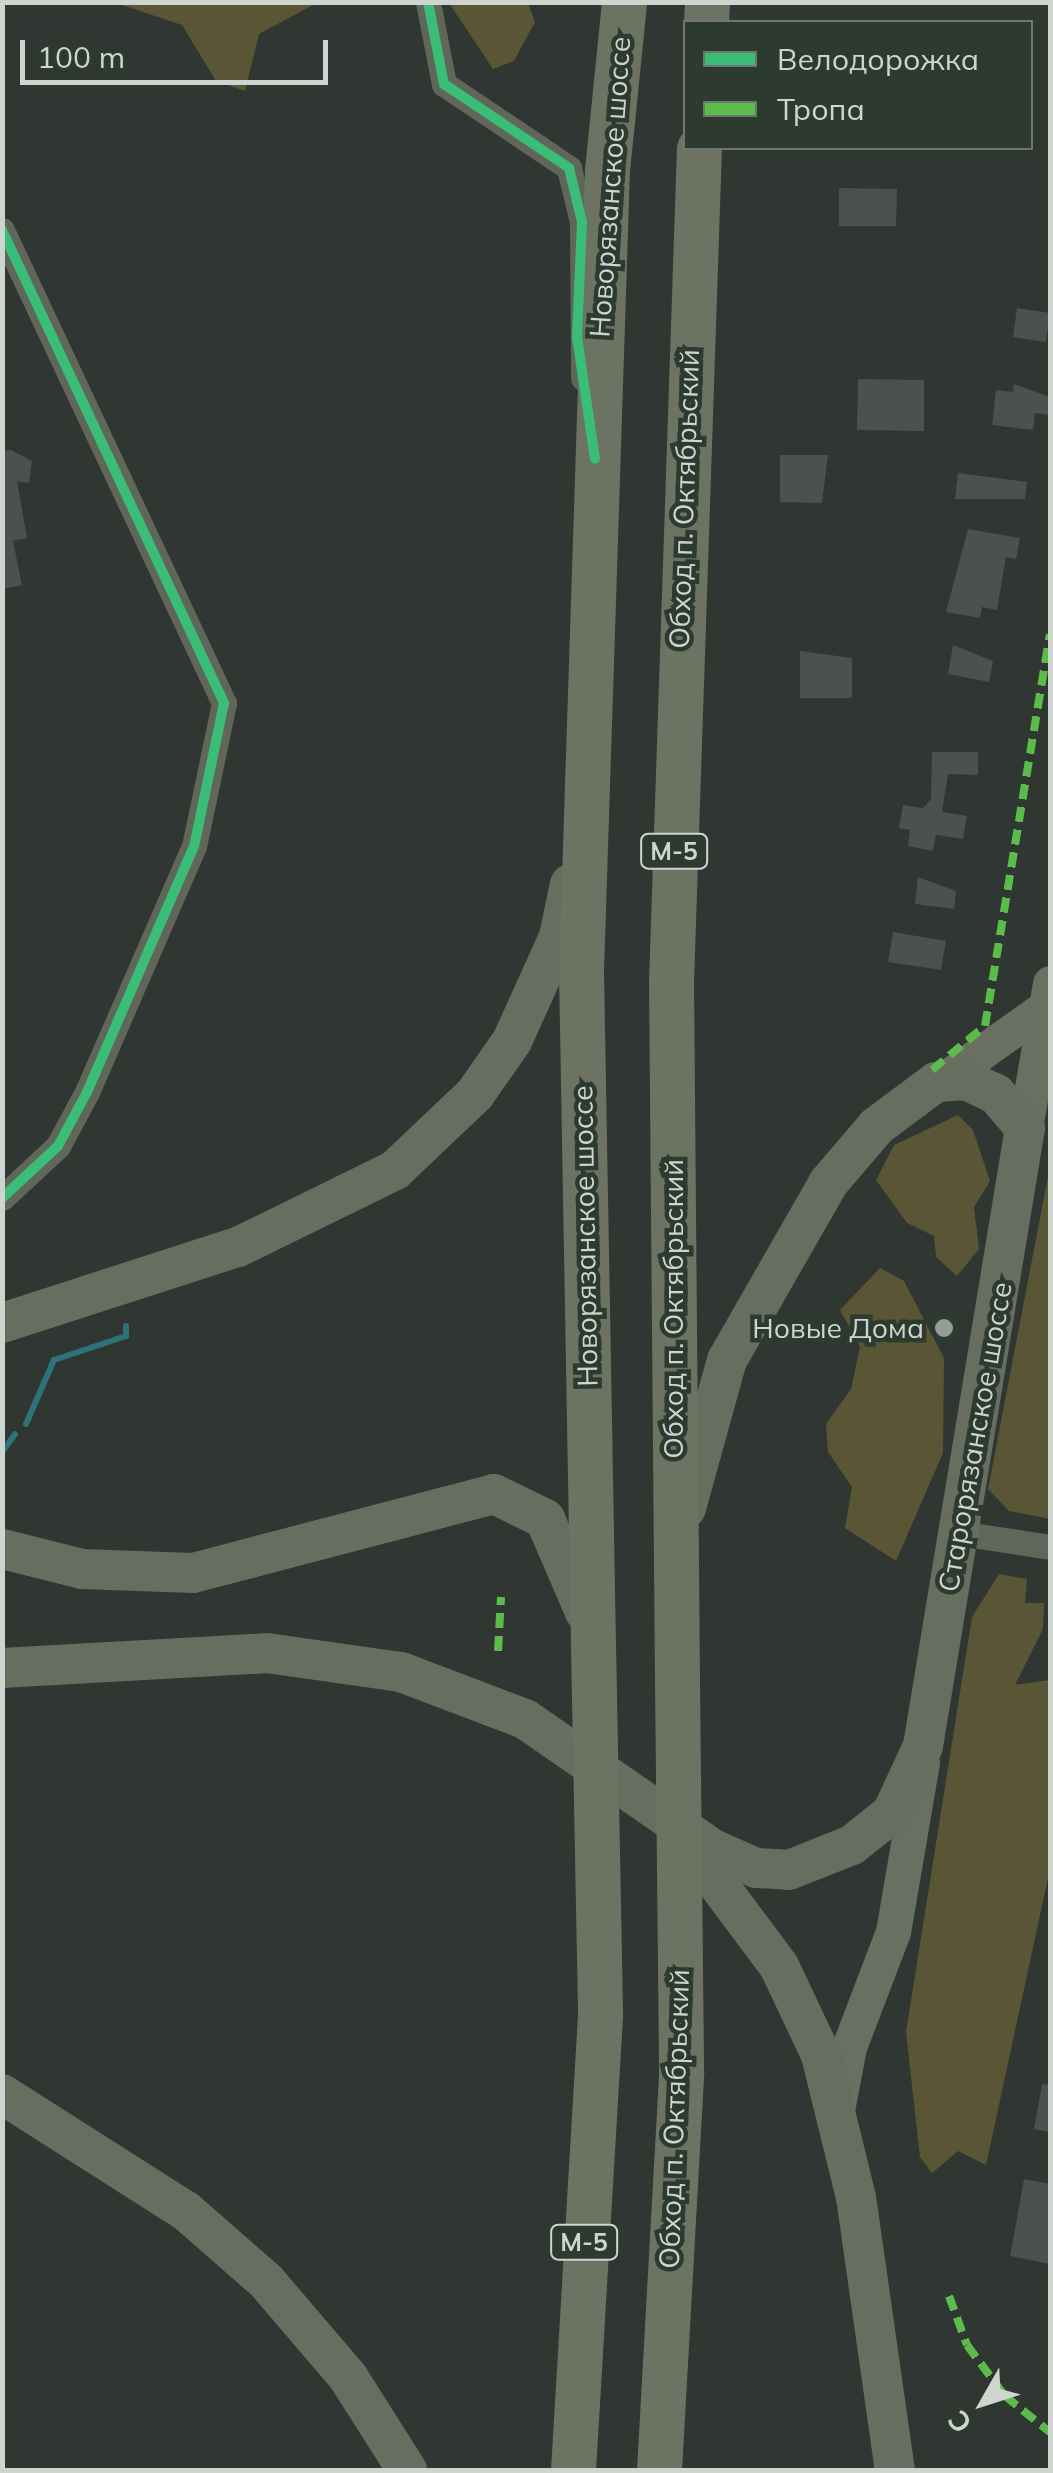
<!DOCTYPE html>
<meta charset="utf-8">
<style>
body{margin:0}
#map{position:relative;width:1053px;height:2473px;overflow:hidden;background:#303631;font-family:Mulish,sans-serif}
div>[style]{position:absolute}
.green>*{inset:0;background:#5a5635}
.stream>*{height:6px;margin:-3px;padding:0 3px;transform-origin:3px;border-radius:3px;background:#2b7377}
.building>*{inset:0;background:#4a514e}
.street>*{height:25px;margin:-12.5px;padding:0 12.5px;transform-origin:12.5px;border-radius:12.5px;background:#606659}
.secondary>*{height:35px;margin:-17.5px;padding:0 17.5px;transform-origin:17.5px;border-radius:17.5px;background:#697061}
.primary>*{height:40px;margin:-20px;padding:0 20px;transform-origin:20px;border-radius:20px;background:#676d5f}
.highway>*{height:45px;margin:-22.5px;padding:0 22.5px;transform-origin:22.5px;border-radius:22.5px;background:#6c7362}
.highway-bridge>*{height:45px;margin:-22.5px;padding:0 22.5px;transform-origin:22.5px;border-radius:22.5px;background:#6c7362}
.quiet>*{height:8px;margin-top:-4px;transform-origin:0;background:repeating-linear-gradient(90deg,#5cbc4b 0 15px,transparent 0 23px)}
.cycleway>*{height:10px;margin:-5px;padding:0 5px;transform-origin:5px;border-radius:5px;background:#3abd76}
.dots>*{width:28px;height:28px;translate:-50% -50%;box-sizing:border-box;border:5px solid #2c3a2f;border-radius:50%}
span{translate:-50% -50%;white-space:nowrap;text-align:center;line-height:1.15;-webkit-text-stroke:9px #2c3a2f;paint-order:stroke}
.shield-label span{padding:2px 8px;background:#2c3a2f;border:2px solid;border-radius:8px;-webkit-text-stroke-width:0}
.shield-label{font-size:25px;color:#cdd5ce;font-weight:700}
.street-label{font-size:28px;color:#cdd5ce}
.poi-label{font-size:28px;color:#cdd5ce}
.right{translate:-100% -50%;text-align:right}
.frame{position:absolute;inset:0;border:5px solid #cdd5ce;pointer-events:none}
.legend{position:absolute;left:683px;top:20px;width:350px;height:130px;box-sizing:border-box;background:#2c3a2f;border:2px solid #6c786f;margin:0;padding:12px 18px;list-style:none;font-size:30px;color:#cdd5ce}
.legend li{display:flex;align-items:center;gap:20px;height:50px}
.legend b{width:50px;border:2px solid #6c786f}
.north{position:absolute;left:933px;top:2353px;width:100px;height:100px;-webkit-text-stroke:8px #2c3a2f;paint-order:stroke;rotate:231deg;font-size:28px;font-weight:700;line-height:40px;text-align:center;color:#cdd5ce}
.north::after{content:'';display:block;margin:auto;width:35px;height:45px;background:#cdd5ce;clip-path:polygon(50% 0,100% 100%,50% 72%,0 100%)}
.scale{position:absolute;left:20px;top:40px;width:308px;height:45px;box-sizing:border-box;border:5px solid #cdd5ce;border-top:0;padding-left:12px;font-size:30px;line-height:35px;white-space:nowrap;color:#cdd5ce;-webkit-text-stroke:8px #2c3a2f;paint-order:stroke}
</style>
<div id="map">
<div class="green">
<i style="clip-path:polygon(116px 3px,312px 2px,313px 5px,259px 34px,245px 91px,216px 81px,182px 25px)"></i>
<i style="clip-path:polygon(449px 3px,528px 3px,535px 22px,514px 61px,493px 69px)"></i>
<i style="clip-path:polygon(958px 1115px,973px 1130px,990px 1181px,974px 1207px,979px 1249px,957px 1276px,936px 1257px,934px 1236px,907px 1223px,876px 1180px,894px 1145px)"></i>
<i style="clip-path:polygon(1050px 1166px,1050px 1519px,1009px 1511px,988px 1489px)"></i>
<i style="clip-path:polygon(880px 1268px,904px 1281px,944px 1358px,943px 1453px,896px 1561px,845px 1528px,852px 1487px,828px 1452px,826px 1424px,851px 1389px,860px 1347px,840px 1310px)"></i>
<i style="clip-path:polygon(999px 1574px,1027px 1579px,1025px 1603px,1044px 1603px,1043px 1629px,1015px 1685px,1050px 1680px,1050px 1869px,986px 2165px,958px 2151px,932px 2173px,920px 2157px,906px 2032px,972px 1617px)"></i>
</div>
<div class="stream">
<i style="left:26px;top:1424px;width:70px;rotate:-66.4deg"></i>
<i style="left:54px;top:1360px;width:76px;rotate:-18.4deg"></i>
<i style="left:126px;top:1336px;width:10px;rotate:-90deg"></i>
<i style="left:2px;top:1452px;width:22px;rotate:-54deg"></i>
</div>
<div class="building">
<i style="clip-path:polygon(839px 188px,897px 189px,896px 226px,839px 226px)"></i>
<i style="clip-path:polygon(1017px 308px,1050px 313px,1046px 342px,1013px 337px)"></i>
<i style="clip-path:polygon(858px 379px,924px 380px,924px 431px,857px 430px)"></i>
<i style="clip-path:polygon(1014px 384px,1050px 397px,1050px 415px,1035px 413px,1033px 430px,992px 425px,996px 390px,1013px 392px)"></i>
<i style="clip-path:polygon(11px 450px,32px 461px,29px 483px,17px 481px,27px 538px,13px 541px,22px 585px,2px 589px,2px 451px)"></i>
<i style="clip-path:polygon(780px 455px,828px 455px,822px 503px,780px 502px)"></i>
<i style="clip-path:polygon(958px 473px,1027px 482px,1025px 499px,955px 499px)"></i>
<i style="clip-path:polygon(968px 529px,1020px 538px,1016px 559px,1006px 557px,997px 610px,982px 607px,980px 618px,946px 612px)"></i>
<i style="clip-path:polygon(953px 645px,993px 661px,989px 682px,948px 674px)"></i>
<i style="clip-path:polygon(800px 651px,852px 658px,852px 698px,800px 698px)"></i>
<i style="clip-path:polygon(932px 752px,978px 752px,978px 775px,948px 774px,942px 812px,967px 816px,963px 839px,936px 835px,933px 851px,908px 846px,910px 830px,899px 828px,903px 805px,923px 808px,931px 799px)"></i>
<i style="clip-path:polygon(918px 877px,956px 891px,954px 909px,915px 904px)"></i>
<i style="clip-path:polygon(893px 932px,946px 941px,941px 970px,888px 962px)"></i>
<i style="clip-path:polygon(1042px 2084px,1050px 2085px,1050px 2132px,1034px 2129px)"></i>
<i style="clip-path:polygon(1024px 2179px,1050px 2184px,1050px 2264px,1010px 2256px)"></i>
</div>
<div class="street">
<i style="left:428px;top:2px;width:84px;rotate:79deg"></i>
<i style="left:444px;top:84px;width:151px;rotate:33.9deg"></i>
<i style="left:569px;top:168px;width:56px;rotate:76.5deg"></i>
<i style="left:582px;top:222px;width:156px;rotate:89.6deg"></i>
<i style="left:2px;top:230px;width:523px;rotate:64.86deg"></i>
<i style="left:224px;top:703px;width:146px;rotate:101.8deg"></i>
<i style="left:194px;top:846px;width:268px;rotate:113.5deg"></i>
<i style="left:87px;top:1092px;width:61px;rotate:118.2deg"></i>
<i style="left:58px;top:1146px;width:76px;rotate:137.1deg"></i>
<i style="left:959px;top:1533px;width:92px;rotate:8.7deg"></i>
</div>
<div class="secondary">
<i style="left:947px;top:1077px;width:123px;rotate:-35.4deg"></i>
<i style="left:1025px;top:1128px;width:147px;rotate:-80.2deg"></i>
<i style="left:837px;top:2110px;width:64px;rotate:-79.2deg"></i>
<i style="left:849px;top:2047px;width:123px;rotate:-69.1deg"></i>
<i style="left:893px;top:1932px;width:172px;rotate:-80.3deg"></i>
</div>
<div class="primary">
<i style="left:2px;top:1323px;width:248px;rotate:-17.9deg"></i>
<i style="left:238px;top:1247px;width:175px;rotate:-26.1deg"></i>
<i style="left:395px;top:1170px;width:110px;rotate:-43.5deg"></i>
<i style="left:475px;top:1094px;width:65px;rotate:-55.1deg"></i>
<i style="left:512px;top:1041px;width:114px;rotate:-65.7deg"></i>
<i style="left:559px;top:937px;width:54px;rotate:-78.3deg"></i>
<i style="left:2px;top:1549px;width:82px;rotate:14deg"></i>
<i style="left:82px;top:1569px;width:111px;rotate:2.1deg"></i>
<i style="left:193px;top:1573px;width:311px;rotate:-14.7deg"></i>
<i style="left:494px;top:1494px;width:57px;rotate:26.1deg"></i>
<i style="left:545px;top:1519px;width:101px;rotate:66.7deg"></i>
<i style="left:2px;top:1668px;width:265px;rotate:-3.2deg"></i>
<i style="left:267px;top:1653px;width:135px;rotate:8.1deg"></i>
<i style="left:401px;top:1672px;width:133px;rotate:20.8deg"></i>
<i style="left:525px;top:1719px;width:229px;rotate:34.7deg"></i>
<i style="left:713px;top:1849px;width:47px;rotate:23.8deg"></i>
<i style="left:756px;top:1868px;width:33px;rotate:3deg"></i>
<i style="left:789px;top:1870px;width:68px;rotate:-21.6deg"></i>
<i style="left:852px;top:1845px;width:51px;rotate:-38.7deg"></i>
<i style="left:892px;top:1813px;width:74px;rotate:-65.2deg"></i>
<i style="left:923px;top:1746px;width:626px;rotate:-80.63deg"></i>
<i style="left:1025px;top:1128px;width:45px;rotate:-130.5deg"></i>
<i style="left:996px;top:1094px;width:33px;rotate:-155deg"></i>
<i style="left:966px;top:1080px;width:30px;rotate:176deg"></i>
<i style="left:936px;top:1082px;width:74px;rotate:143.3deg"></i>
<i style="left:877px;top:1126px;width:74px;rotate:130.6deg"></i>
<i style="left:829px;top:1182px;width:205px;rotate:119.8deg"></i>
<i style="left:727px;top:1360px;width:154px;rotate:105.5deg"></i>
<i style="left:688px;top:1844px;width:152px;rotate:53.3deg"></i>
<i style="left:779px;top:1966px;width:98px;rotate:64.7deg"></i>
<i style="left:821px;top:2055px;width:146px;rotate:76.2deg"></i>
<i style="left:856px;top:2197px;width:276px;rotate:81.9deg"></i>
<i style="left:2px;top:2094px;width:218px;rotate:32.5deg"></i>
<i style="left:186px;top:2211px;width:106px;rotate:41.2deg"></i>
<i style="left:266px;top:2281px;width:126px;rotate:49.5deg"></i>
<i style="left:348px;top:2377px;width:110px;rotate:57.6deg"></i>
</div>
<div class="highway">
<i style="left:706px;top:22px;width:20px;rotate:-87deg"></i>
<i style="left:593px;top:1645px;width:675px;rotate:-91.02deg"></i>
<i style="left:581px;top:970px;width:800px;rotate:-88.14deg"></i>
<i style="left:607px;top:170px;width:169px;rotate:-84.2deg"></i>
<i style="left:677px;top:1680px;width:698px;rotate:-90.49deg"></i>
<i style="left:671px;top:982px;width:834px;rotate:-88.08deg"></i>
<i style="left:573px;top:2470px;width:457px;rotate:-86.6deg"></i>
<i style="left:659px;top:2470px;width:399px;rotate:-86.8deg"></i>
</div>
<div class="highway-bridge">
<i style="left:593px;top:1645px;width:369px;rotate:88.9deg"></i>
<i style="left:677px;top:1680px;width:392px;rotate:89.4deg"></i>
</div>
<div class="quiet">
<i style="left:932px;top:1070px;width:69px;rotate:-39.7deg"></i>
<i style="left:985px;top:1026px;width:397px;rotate:-80.6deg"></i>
<i style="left:498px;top:1651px;width:54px;rotate:-86.8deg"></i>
<i style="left:949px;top:2296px;width:52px;rotate:69.8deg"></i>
<i style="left:967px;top:2345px;width:64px;rotate:53.3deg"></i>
<i style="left:1005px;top:2396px;width:58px;rotate:38.7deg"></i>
</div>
<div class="cycleway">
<i style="left:428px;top:2px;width:84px;rotate:79deg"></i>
<i style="left:444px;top:84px;width:151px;rotate:33.9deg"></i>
<i style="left:569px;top:168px;width:56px;rotate:76.5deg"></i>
<i style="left:582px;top:222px;width:115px;rotate:92.5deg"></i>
<i style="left:577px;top:337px;width:123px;rotate:81.6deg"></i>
<i style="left:2px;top:230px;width:523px;rotate:64.86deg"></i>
<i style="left:224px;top:703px;width:146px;rotate:101.8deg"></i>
<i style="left:194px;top:846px;width:268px;rotate:113.5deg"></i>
<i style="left:87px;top:1092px;width:61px;rotate:118.2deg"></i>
<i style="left:58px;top:1146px;width:76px;rotate:137.1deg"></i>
</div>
<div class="dots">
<i style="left:944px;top:1328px;background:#969d97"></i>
</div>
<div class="shield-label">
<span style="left:674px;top:851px">М-5</span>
<span style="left:584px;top:2242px">М-5</span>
</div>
<div class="street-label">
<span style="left:610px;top:187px;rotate:-86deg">Новорязанское шоссе</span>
<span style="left:684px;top:499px;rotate:-88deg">Обход п. Октябрьский</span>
<span style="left:585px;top:1236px;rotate:-91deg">Новорязанское шоссе</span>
<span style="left:673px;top:1309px;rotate:-90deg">Обход п. Октябрьский</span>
<span style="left:975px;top:1437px;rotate:-80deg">Старорязанское шоссе</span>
<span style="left:674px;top:2119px;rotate:-88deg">Обход п. Октябрьский</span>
</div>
<div class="poi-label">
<span class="right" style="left:924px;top:1328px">Новые Дома</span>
</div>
<div class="frame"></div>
<ul class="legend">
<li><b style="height:12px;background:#3abd76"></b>Велодорожка</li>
<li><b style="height:12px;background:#5cbc4b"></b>Тропа</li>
</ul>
<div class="north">С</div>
<div class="scale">100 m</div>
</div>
